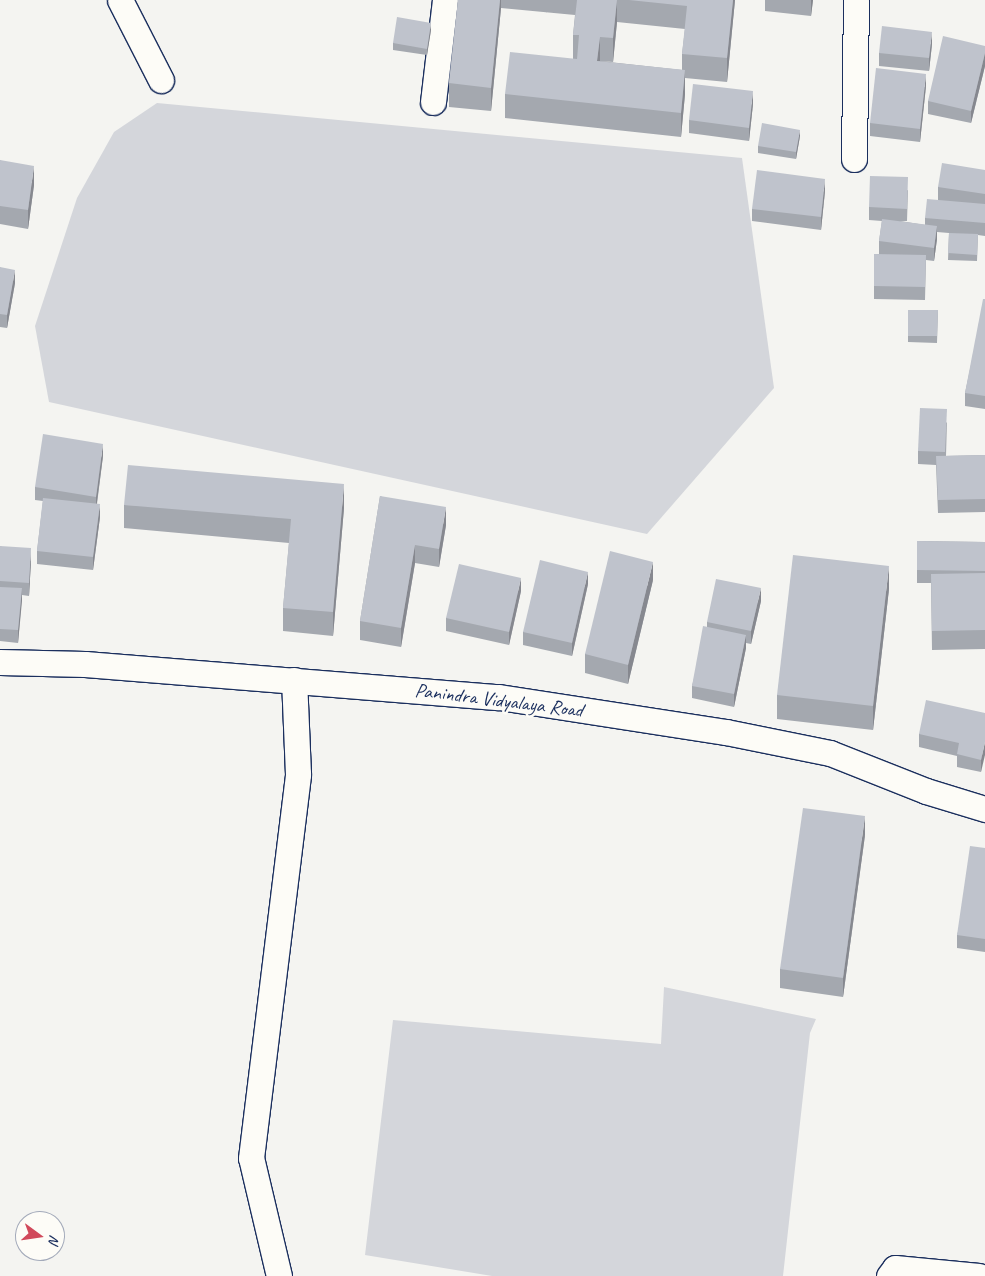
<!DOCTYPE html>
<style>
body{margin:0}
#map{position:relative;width:985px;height:1276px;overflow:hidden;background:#f4f4f1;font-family:Caveat,sans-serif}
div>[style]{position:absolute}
.green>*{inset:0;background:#d4d6db}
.roads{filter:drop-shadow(1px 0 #1b2f5e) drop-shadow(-1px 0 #1b2f5e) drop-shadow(0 1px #1b2f5e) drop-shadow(0 -1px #1b2f5e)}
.minor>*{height:25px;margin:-12.5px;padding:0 12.5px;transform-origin:12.5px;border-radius:12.5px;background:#fdfcf7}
.wall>*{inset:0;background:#a4a8af}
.shaded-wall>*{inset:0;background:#86888f}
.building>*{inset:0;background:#bfc3cc}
span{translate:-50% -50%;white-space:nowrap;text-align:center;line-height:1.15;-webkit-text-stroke:5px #fdfcf7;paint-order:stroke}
.street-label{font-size:20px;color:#1b2f5e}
.north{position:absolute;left:15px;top:1211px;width:50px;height:50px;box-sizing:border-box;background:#fdfcf7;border:1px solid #a3aaba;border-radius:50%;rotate:104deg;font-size:14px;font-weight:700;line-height:20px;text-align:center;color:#1b2f5e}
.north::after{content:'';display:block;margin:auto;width:18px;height:22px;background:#d1495b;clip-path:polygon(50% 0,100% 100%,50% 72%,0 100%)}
</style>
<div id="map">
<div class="green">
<i style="clip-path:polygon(157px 103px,742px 158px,774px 388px,647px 534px,49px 402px,35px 326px,77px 198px,114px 132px)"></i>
<i style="clip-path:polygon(664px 987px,816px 1019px,810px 1033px,783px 1276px,492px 1276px,365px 1255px,393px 1020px,661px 1044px)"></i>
</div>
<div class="roads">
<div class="minor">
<i style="left:120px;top:0;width:90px;rotate:62.9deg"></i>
<i style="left:433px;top:102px;width:103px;rotate:-83.3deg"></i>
<i style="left:854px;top:159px;width:159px;rotate:-89.3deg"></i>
<i style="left:0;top:662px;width:85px;rotate:1.3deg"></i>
<i style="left:85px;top:664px;width:415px;rotate:4.6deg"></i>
<i style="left:499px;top:697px;width:230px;rotate:8.8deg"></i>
<i style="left:726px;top:732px;width:106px;rotate:11.4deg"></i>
<i style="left:830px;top:753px;width:103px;rotate:21.6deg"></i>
<i style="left:926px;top:791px;width:62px;rotate:17deg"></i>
<i style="left:279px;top:1276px;width:121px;rotate:-103.3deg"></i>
<i style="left:251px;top:1158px;width:387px;rotate:-83deg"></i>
<i style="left:298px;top:774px;width:94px;rotate:-92.4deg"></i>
<i style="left:889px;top:1276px;width:10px;rotate:-53deg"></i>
<i style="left:895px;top:1268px;width:84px;rotate:5.4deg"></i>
</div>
</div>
<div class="wall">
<i style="clip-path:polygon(evenodd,458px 0,735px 0,727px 82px,685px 78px,685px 94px,681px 137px,505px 118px,505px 94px,573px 59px,573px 35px,575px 15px,501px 8px,491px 111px,449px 107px,449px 83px,458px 0,617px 22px,685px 29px,682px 54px,682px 70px,600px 61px,613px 62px,617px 22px)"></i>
<i style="clip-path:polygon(765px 0,813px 0,811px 16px,765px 11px)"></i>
<i style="clip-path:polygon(431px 30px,427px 55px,393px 50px,393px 43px)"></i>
<i style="clip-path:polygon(932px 44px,929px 71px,879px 66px,879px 53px)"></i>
<i style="clip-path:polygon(985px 46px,985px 66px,971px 123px,928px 114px,928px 101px)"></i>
<i style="clip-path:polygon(926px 86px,920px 142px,870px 136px,870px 123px)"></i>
<i style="clip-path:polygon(753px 104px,749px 141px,689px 133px,689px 120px)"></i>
<i style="clip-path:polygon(800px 136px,796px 159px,758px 153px,758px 146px)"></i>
<i style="clip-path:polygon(0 160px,34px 185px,28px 229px,0 224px)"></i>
<i style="clip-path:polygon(985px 170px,985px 236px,978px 235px,977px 261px,948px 260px,949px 233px,937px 232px,937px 239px,934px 261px,926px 260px,925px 300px,874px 299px,874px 254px,879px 254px,879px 241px,882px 221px,869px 220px,869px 207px,908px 190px,907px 221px,900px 221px,925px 225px,925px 218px,938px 200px,938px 187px)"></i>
<i style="clip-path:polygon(825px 191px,821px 230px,752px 221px,752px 209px)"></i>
<i style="clip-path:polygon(0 267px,15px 283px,7px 328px,0 327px)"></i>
<i style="clip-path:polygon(985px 299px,985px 409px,965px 406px,965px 393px)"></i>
<i style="clip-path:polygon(908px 310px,938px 310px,937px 343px,908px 342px)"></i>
<i style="clip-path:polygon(947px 422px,946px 456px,985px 455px,985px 512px,938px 513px,936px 465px,918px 464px,918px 451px)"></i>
<i style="clip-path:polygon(103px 456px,97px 504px,100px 517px,93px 570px,37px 564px,37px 551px,43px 501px,35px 500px,35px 487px)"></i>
<i style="clip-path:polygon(380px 496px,446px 525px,439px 567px,415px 563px,401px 647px,360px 640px,360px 621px)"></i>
<i style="clip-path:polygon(124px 505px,344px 508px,333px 636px,283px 631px,283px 608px,289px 543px,124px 528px)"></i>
<i style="clip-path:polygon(917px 541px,985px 542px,985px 649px,932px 650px,931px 583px,917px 583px)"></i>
<i style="clip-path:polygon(0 546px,31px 561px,29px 596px,22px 595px,18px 643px,0 641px)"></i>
<i style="clip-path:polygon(653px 580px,628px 684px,585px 673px,585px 654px)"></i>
<i style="clip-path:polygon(588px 584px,572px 656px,523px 645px,523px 632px)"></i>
<i style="clip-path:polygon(889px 589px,873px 730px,777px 719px,777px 695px)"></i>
<i style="clip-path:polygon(521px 591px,509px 645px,446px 631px,446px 618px)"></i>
<i style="clip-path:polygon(761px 601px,751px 644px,746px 643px,746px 648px,734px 707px,692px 698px,692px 686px,707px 627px,707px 622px)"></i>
<i style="clip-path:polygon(985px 713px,981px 772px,957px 767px,957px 756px,919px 747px,919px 734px)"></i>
<i style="clip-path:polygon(865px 835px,843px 997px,780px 988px,780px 969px)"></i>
<i style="clip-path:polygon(985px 848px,985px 952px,957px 948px,957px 935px)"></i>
</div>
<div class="shaded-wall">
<i style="clip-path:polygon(500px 0,501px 0,501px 8px,491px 111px,491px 88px)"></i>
<i style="clip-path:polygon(617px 0,617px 22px,613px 62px,613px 38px)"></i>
<i style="clip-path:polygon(733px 0,735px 0,727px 82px,727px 58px)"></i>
<i style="clip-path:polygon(811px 0,813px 0,811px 16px)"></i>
<i style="clip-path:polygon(431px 23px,431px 30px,427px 55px,427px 49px)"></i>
<i style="clip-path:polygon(932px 32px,932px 44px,929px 71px,929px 58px)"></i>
<i style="clip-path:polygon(600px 37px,600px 61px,597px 61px)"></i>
<i style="clip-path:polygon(985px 53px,985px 66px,971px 123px,971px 111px)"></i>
<i style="clip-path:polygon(685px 70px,685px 94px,681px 137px,681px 113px)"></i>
<i style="clip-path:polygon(926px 74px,926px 86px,920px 142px,920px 129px)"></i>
<i style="clip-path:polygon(753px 91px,753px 104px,749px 141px,749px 128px)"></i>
<i style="clip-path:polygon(800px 130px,800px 136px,796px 159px,796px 152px)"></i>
<i style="clip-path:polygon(34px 166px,34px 185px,28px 229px,28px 210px)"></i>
<i style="clip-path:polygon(825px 179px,825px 191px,821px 230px,821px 217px)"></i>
<i style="clip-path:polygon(937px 226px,937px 239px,934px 261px,934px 248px)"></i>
<i style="clip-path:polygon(15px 270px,15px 283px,7px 328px,7px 315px)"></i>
<i style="clip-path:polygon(103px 444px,103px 456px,96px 509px,96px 497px)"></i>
<i style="clip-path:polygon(344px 484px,344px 508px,333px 636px,333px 612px)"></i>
<i style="clip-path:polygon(100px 504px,100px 517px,93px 570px,93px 557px)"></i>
<i style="clip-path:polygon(446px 507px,446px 525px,439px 567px,439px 549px)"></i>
<i style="clip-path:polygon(415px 545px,415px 563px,401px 647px,401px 628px)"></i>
<i style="clip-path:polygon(31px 548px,31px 561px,29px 596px,29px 583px)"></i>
<i style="clip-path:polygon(653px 562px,653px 580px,628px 684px,628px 665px)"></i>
<i style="clip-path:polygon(889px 566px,889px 589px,873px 730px,873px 706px)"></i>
<i style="clip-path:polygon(588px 572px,588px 584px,572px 656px,572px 643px)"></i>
<i style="clip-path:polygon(521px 578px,521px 591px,509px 645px,509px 632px)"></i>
<i style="clip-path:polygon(22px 588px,22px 601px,18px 643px,18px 630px)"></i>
<i style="clip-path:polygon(761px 588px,761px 601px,751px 644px,751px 631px)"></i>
<i style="clip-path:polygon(746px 635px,746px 648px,734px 707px,734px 694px)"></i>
<i style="clip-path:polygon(985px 742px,985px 755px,981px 772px,981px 760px)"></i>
<i style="clip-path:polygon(865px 816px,865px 835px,843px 997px,843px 978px)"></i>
</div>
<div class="building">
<i style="clip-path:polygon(458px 0,500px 0,491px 88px,449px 83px)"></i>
<i style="clip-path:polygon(577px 0,617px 0,613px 38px,600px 37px,597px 61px,685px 70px,681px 113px,505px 94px,510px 52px,577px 59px,579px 35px,573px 35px)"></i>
<i style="clip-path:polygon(629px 0,733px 0,727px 58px,682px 54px,687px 6px)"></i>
<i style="clip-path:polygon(397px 17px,431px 23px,427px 49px,393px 43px)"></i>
<i style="clip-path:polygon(882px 26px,932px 32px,929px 58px,879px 53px)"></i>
<i style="clip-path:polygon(943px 36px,985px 46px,985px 53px,971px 111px,928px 101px)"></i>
<i style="clip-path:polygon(876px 68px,926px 74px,920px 129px,870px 123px)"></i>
<i style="clip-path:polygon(693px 84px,753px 91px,749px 128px,689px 120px)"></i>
<i style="clip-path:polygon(762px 123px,800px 130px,796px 152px,758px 146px)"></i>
<i style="clip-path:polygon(0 160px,34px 166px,28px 210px,0 206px)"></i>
<i style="clip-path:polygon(942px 163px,985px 170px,985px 194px,938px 187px)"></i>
<i style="clip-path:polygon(757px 170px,825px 179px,821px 217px,752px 209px)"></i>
<i style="clip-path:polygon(870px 176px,908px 177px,907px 209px,869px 207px)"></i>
<i style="clip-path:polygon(927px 199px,985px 204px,985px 223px,925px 218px)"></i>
<i style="clip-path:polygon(882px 219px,937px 226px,934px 248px,879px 241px)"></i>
<i style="clip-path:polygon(949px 233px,978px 234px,977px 255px,948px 253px)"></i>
<i style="clip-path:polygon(874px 254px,926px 255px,925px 287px,874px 286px)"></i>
<i style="clip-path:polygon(0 267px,15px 270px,7px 315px,0 314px)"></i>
<i style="clip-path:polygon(983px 299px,985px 299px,985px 396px,965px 393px)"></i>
<i style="clip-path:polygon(908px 310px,938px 310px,937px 336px,908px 336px)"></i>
<i style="clip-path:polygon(920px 408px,947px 409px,945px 452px,918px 451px)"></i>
<i style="clip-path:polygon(43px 434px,103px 444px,96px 497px,35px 487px)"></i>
<i style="clip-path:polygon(985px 455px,985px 499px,938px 500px,936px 456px)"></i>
<i style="clip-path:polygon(128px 465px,344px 484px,333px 612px,283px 608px,291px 519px,124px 505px)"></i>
<i style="clip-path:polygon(380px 496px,446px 507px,439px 549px,415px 545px,401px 628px,360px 621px)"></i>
<i style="clip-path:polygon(43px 498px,100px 504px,93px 557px,37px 551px)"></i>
<i style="clip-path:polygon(917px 541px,985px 542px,985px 571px,917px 570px)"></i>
<i style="clip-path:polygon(0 546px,31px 548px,29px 583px,0 581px)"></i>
<i style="clip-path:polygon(610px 551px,653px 562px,628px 665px,585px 654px)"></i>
<i style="clip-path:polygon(793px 555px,889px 566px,873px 706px,777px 695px)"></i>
<i style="clip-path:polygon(540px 560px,588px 572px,572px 643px,523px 632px)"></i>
<i style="clip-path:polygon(459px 564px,521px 578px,509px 632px,446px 618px)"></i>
<i style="clip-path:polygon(985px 573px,985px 630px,932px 631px,931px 574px)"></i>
<i style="clip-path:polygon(716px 579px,761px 588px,751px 631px,707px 622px)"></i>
<i style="clip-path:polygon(0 587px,22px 588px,18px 630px,0 629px)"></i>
<i style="clip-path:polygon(703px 626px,746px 635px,734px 694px,692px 686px)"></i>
<i style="clip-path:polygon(926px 700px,985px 713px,985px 742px,981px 760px,957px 754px,959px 743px,919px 734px)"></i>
<i style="clip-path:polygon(803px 808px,865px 816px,843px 978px,780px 969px)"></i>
<i style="clip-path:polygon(970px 846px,985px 848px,985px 939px,957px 935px)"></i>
</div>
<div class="street-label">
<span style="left:499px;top:700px;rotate:7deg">Panindra Vidyalaya Road</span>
</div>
<div class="north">N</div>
</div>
